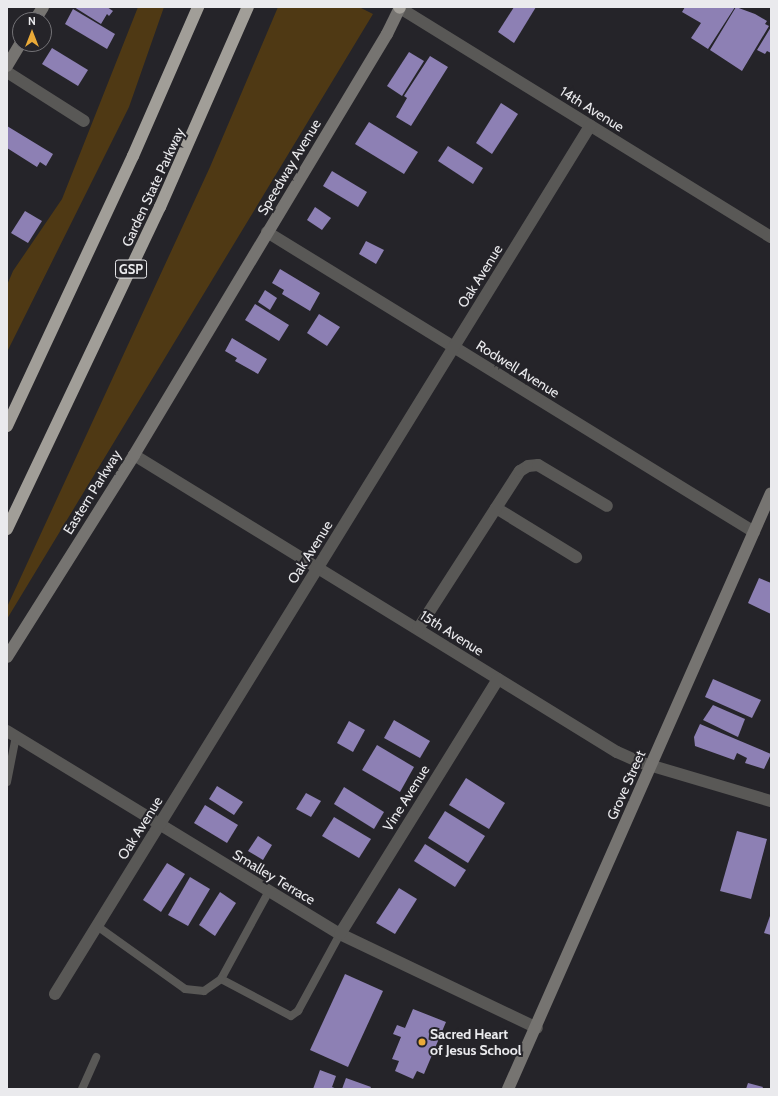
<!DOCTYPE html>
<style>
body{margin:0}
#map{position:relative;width:778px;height:1096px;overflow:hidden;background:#252429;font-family:Cabin,sans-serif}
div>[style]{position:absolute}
.green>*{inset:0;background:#4f3914}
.building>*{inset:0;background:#8d80b4}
.service>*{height:8px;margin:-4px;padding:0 4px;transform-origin:4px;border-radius:4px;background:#595856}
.minor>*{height:12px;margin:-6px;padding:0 6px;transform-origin:6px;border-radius:6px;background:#595856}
.secondary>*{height:12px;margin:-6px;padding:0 6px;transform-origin:6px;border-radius:6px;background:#767471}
.motorway>*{height:12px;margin:-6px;padding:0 6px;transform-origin:6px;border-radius:6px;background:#a19e98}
.dots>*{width:11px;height:11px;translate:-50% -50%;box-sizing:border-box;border:2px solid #252429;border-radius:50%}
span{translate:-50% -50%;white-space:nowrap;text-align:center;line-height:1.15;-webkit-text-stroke:4px #252429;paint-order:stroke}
.shield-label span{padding:1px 3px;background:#252429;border:1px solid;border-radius:3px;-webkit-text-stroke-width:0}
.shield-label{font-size:13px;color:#eaeaed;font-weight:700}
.street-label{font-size:14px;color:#eaeaed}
.poi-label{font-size:14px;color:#eaeaed;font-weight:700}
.left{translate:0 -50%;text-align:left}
.frame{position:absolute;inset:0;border:8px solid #eaeaed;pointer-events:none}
.north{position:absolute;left:12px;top:12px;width:40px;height:40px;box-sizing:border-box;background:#252429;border:1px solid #747377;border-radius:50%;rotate:0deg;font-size:11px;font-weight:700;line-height:16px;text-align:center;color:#eaeaed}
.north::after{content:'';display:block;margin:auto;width:14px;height:18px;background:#eaaa38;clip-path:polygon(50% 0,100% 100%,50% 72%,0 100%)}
</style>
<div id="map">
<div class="green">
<i style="clip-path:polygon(138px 7px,164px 7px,129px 107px,7px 352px,7px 285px,13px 271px,62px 199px)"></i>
<i style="clip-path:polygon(278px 7px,359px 7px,373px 14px,7px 619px,7px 607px,210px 167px)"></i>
</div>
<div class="building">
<i style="clip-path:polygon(74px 7px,107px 7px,113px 11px,109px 16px,107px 14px,101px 24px)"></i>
<i style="clip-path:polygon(514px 7px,536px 7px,514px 43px,498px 32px)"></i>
<i style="clip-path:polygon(685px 7px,735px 7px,708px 49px,691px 38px,701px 23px,682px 12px)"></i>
<i style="clip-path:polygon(736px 7px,755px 14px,767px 21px,765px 24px,769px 26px,742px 71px,710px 50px)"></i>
<i style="clip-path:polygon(73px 9px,115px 34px,107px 49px,65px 24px)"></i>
<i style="clip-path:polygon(771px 27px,771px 53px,767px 51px,765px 54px,757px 50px)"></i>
<i style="clip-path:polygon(52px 48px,88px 70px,78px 86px,42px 64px)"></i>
<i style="clip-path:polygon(409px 52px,424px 61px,402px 96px,387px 86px)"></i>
<i style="clip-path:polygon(430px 56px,448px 67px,411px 126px,396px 117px,407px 98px,404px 96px)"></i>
<i style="clip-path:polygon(501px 103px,518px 114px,492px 154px,476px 143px)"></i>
<i style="clip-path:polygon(369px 122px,418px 152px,404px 174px,355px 144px)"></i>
<i style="clip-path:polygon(7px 126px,53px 154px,46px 166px,40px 162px,37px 167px,7px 148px)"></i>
<i style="clip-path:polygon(448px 146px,483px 168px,473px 184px,438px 161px)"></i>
<i style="clip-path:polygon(332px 171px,367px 192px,358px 207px,323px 186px)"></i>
<i style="clip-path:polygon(315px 207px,331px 218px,322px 230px,307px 220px)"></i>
<i style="clip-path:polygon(25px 211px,42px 221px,28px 243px,11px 233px)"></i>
<i style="clip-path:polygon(366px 241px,384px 250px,376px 264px,359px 254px)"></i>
<i style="clip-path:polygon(280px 269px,320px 293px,310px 311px,282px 294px,284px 290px,272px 283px)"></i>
<i style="clip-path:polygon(265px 290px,277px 298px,270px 310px,258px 302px)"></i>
<i style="clip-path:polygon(255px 304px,289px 325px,279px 341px,245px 320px)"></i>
<i style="clip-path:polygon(319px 314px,340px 327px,327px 346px,307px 333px)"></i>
<i style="clip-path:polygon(232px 338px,267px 359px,258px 374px,235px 361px,237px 358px,225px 351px)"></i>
<i style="clip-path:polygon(759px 578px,771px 583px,771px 614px,748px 603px)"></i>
<i style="clip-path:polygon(713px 679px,761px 700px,752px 718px,705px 697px)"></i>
<i style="clip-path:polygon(713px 705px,745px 719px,738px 737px,703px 720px)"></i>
<i style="clip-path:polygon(394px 720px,430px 741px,420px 758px,384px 738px)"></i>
<i style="clip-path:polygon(349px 721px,365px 730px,353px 752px,337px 743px)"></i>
<i style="clip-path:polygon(700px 724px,771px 754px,764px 769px,745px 763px,747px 758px,737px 753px,734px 760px,695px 746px,694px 737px)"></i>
<i style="clip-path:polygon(377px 745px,414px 767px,400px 792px,362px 770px)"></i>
<i style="clip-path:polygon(466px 778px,505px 803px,489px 829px,449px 805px)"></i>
<i style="clip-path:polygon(217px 786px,243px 802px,234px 815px,209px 799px)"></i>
<i style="clip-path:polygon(344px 787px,384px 812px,374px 829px,334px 804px)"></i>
<i style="clip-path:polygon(306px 793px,321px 801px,311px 817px,296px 809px)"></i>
<i style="clip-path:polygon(205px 805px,238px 825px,227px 843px,194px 823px)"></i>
<i style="clip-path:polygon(445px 811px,485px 836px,468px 863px,428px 838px)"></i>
<i style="clip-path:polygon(334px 817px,371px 839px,359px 858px,322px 836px)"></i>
<i style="clip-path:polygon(737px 831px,767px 839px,751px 899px,720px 891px)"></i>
<i style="clip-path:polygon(258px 836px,272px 845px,263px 860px,248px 851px)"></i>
<i style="clip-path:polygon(425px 844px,466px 870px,455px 887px,414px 861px)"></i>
<i style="clip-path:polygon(167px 863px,185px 874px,161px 912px,143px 900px)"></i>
<i style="clip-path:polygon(190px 877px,210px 889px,188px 926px,168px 915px)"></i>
<i style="clip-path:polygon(399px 888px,417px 899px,395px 934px,376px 923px)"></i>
<i style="clip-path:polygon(220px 892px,236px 903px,215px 936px,199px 925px)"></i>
<i style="clip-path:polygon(770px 916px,771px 916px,771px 935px,764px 933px)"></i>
<i style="clip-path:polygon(345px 974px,383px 991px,348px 1067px,310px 1050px)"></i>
<i style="clip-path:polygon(413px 1009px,446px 1022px,424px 1074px,417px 1071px,413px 1079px,395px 1071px,399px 1061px,392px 1059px,401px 1037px,393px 1034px,397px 1025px,405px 1028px)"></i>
<i style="clip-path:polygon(320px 1070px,336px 1076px,332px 1087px,337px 1089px,313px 1089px)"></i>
<i style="clip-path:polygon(346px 1078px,371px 1087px,370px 1089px,342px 1089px)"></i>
<i style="clip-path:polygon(748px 1083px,763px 1087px,762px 1089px,746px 1089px)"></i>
</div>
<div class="service">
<i style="left:7px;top:782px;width:47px;rotate:-78.9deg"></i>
<i style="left:269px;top:891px;width:100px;rotate:118.6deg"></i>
<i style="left:221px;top:979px;width:79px;rotate:27.9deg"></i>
<i style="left:291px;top:1016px;width:9px;rotate:-36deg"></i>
<i style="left:298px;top:1011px;width:88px;rotate:-61.4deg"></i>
<i style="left:97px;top:926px;width:108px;rotate:35.6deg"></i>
<i style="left:185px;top:989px;width:19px;rotate:6deg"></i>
<i style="left:204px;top:991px;width:21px;rotate:-35deg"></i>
<i style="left:82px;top:1089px;width:35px;rotate:-66deg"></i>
</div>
<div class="minor">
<i style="left:400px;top:8px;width:436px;rotate:31.7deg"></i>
<i style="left:7px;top:72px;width:91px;rotate:32.5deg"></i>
<i style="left:267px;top:232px;width:572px;rotate:31.63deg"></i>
<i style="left:134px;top:455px;width:567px;rotate:31.59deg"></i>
<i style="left:617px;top:752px;width:24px;rotate:24deg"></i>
<i style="left:639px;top:762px;width:138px;rotate:16.5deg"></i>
<i style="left:496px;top:508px;width:94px;rotate:31.5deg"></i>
<i style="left:418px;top:629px;width:188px;rotate:-57.2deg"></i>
<i style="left:520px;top:471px;width:9px;rotate:-32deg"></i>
<i style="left:528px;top:466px;width:10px;rotate:-6deg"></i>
<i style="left:538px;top:465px;width:80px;rotate:30.7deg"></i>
<i style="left:7px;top:731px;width:390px;rotate:31.4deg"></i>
<i style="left:340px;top:934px;width:218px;rotate:25.5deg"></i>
<i style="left:340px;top:934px;width:300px;rotate:-58.2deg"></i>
<i style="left:55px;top:994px;width:1020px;rotate:-58.35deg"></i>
</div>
<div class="secondary">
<i style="left:35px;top:20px;width:15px;rotate:-58deg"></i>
<i style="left:7px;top:66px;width:26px;rotate:-59deg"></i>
<i style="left:7px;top:657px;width:239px;rotate:-57.8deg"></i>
<i style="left:134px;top:455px;width:491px;rotate:-59deg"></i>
<i style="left:387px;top:34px;width:30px;rotate:-64deg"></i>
<i style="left:508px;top:1089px;width:651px;rotate:-66.19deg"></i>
</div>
<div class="motorway">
<i style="left:399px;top:7px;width:1px;rotate:45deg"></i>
<i style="left:7px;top:426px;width:298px;rotate:-65deg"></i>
<i style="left:133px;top:156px;width:163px;rotate:-66.4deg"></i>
<i style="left:7px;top:529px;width:357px;rotate:-64.6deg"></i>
<i style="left:160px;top:207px;width:219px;rotate:-66.3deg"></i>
</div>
<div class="dots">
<i style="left:422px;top:1042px;background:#eaaa38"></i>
</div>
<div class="shield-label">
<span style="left:131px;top:269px">GSP</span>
</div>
<div class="street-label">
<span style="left:592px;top:109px;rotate:32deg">14th Avenue</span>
<span style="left:289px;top:167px;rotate:-59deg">Speedway Avenue</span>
<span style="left:153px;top:187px;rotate:-65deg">Garden State Parkway</span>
<span style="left:480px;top:276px;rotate:-58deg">Oak Avenue</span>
<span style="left:518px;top:369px;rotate:32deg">Rodwell Avenue</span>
<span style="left:92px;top:492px;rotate:-58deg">Eastern Parkway</span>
<span style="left:310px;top:552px;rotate:-58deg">Oak Avenue</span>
<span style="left:452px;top:633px;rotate:32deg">15th Avenue</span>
<span style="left:626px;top:785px;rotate:-66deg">Grove Street</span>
<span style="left:406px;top:798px;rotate:-58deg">Vine Avenue</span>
<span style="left:140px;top:828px;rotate:-58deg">Oak Avenue</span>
<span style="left:274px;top:877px;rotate:31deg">Smalley Terrace</span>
</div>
<div class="poi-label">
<span class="left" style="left:430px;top:1042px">Sacred Heart<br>of Jesus School</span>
</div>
<div class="frame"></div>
<div class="north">N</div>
</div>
